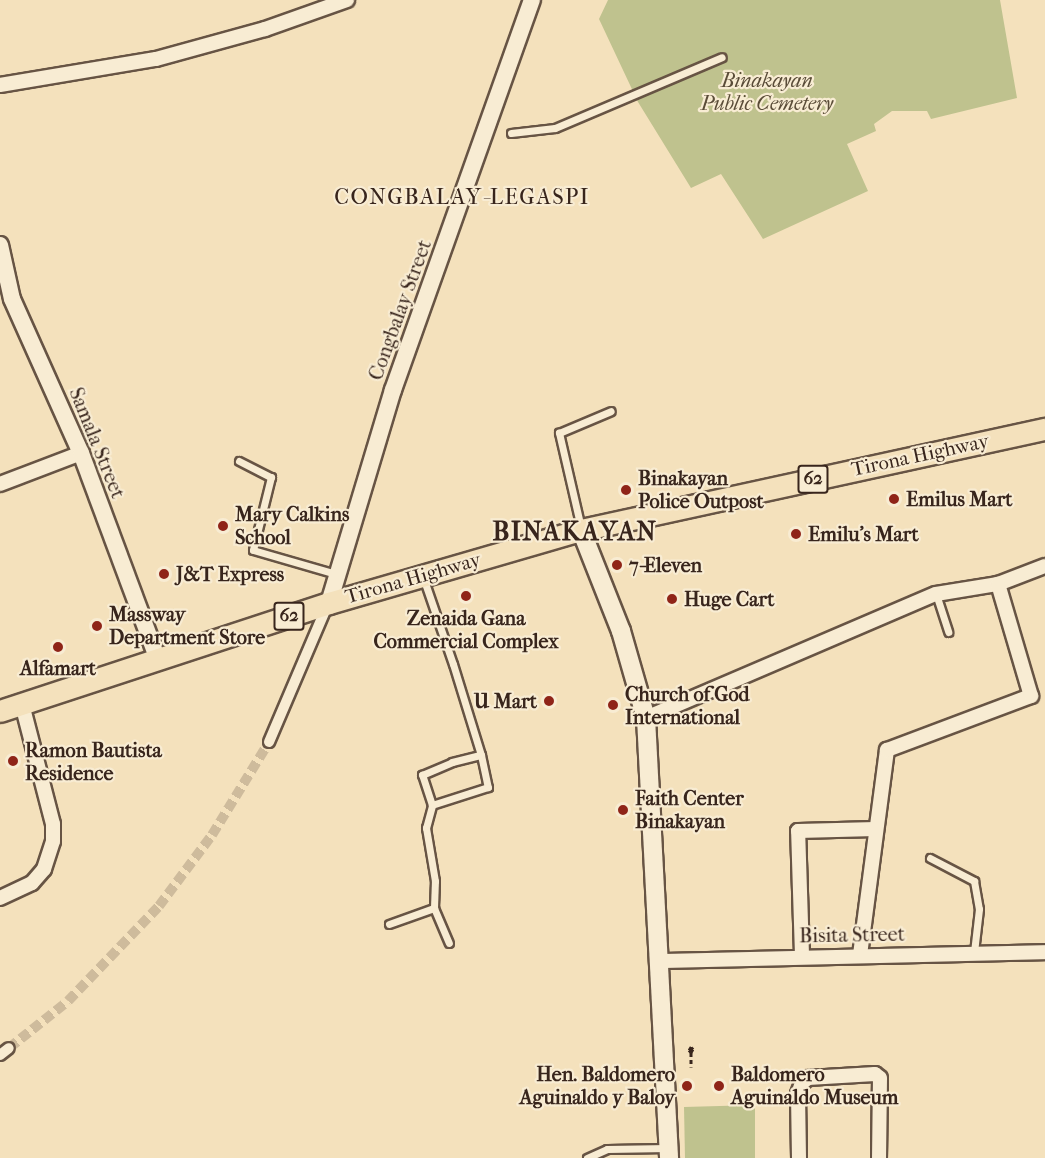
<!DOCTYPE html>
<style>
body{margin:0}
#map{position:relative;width:1045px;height:1158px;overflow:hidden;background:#f4e1bc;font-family:"IM FELL French Canon",serif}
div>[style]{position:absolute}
.green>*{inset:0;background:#bfc28e}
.pedestrian-tunnel>*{height:10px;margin-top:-5px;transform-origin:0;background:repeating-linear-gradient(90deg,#cebb9c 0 10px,transparent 0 15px)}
.path>*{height:3px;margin-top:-1.5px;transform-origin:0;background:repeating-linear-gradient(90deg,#38251c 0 4.5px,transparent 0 7.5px)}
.roads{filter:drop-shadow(2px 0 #675444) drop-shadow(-2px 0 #675444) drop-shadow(0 2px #675444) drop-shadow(0 -2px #675444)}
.service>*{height:7px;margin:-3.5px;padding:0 3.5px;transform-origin:3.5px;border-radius:3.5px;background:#f8ecd3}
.pedestrian>*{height:10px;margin:-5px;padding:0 5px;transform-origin:5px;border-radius:5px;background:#f8ecd3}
.minor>*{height:14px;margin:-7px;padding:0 7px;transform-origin:7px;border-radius:7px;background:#f8ecd3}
.tertiary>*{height:16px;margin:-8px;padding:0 8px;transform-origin:8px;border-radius:8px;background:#f8ecd3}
.secondary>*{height:18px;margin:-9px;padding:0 9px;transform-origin:9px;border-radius:9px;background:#f8ecd3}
.primary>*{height:21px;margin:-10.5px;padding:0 10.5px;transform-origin:10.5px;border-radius:10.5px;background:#f4e1bc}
.dots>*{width:16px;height:16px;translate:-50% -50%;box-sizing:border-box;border:3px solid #f8ecd3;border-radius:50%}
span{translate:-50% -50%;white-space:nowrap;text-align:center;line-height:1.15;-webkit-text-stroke:4.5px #f8ecd3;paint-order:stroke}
.shield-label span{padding:2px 4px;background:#f8ecd3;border:2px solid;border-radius:4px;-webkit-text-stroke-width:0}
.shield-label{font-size:18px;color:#38251c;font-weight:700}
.park-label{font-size:20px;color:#5a4c38;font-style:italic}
.street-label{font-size:20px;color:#38251c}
.poi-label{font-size:20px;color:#38251c;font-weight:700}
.left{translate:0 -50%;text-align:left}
.right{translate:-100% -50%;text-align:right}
.quarter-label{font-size:22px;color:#38251c;letter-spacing:1.5px}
.district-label{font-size:26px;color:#38251c;font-weight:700;letter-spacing:1.5px}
</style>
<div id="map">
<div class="green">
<i style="clip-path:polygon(608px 0,1000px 0,1017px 98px,931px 119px,927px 111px,892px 111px,874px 124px,876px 131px,847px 144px,868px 191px,763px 239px,721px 174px,691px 188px,638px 102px,599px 19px)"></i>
<i style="clip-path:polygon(755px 1105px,755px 1158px,685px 1158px,684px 1107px)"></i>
</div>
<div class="pedestrian-tunnel">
<i style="left:9px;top:1048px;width:75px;rotate:-38.5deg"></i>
<i style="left:68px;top:1001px;width:132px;rotate:-46.2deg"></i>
<i style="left:159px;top:906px;width:89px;rotate:-53.3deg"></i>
<i style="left:212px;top:835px;width:109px;rotate:-58.5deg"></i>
</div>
<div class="path">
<i style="left:691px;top:1047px;width:3px;rotate:45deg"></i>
<i style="left:693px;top:1049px;width:4px;rotate:124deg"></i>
<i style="left:691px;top:1052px;width:3px;rotate:-135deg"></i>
<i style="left:689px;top:1050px;width:4px;rotate:-56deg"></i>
<i style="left:691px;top:1052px;width:15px;rotate:90deg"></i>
</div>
<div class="roads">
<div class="service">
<i style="left:511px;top:133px;width:44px;rotate:-6.5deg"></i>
<i style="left:555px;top:128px;width:181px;rotate:-23deg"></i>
<i style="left:239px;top:461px;width:36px;rotate:27deg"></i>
<i style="left:271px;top:477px;width:75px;rotate:103.9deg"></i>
<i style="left:253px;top:550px;width:86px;rotate:16.1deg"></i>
<i style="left:581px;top:528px;width:98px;rotate:-103deg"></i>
<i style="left:559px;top:433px;width:56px;rotate:-22.9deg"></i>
<i style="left:424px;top:580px;width:89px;rotate:71deg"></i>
<i style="left:453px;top:664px;width:95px;rotate:72.9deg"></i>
<i style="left:481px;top:755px;width:33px;rotate:78deg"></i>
<i style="left:488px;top:787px;width:59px;rotate:162.2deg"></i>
<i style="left:432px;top:805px;width:32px;rotate:-108deg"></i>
<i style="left:422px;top:775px;width:33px;rotate:-23deg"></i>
<i style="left:452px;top:762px;width:30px;rotate:-14deg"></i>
<i style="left:936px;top:594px;width:40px;rotate:72deg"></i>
<i style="left:930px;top:858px;width:50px;rotate:27.6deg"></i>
<i style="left:974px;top:881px;width:28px;rotate:80deg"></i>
<i style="left:979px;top:909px;width:43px;rotate:96.6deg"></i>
<i style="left:434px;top:908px;width:38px;rotate:67deg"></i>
<i style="left:389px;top:924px;width:48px;rotate:-19.6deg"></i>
<i style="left:434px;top:908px;width:27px;rotate:-88deg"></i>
<i style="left:435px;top:881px;width:54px;rotate:-99.6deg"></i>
<i style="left:426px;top:828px;width:24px;rotate:-75deg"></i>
<i style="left:587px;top:1158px;width:22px;rotate:-24deg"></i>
<i style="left:607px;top:1149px;width:61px;rotate:-0.9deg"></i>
</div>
<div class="pedestrian">
<i style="left:269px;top:742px;width:150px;rotate:-66.9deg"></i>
<i style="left:0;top:1055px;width:11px;rotate:-38deg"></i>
</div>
<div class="minor">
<i style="left:0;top:85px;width:158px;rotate:-9.5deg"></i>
<i style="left:156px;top:59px;width:113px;rotate:-15.4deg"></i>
<i style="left:265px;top:29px;width:87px;rotate:-19.5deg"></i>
<i style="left:0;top:484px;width:87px;rotate:-20.9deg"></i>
<i style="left:646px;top:718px;width:315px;rotate:-23.2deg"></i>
<i style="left:936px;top:594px;width:63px;rotate:-9.2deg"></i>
<i style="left:998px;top:584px;width:50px;rotate:-21deg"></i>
<i style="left:0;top:898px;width:35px;rotate:-25deg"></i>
<i style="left:32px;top:883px;width:18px;rotate:-49deg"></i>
<i style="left:44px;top:869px;width:29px;rotate:-72deg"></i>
<i style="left:53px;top:841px;width:17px;rotate:-90deg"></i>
<i style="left:53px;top:824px;width:124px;rotate:-104.5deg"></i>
<i style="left:802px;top:955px;width:124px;rotate:-91.8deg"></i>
<i style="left:798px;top:831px;width:78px;rotate:-1.5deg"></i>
<i style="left:860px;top:955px;width:207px;rotate:-82.5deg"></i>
<i style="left:887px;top:750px;width:154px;rotate:-20.6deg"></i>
<i style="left:1031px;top:696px;width:117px;rotate:-106.4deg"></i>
<i style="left:660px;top:961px;width:385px;rotate:-1.3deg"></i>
<i style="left:799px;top:1158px;width:64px;rotate:-90.9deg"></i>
<i style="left:798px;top:1094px;width:12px;rotate:-70deg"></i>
<i style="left:802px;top:1083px;width:8px;rotate:-40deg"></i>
<i style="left:808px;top:1078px;width:67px;rotate:-3.4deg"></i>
<i style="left:875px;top:1074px;width:6px;rotate:39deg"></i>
<i style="left:880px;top:1078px;width:80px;rotate:90.7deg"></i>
</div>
<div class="tertiary">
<i style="left:0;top:245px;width:55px;rotate:77.5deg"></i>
<i style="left:12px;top:299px;width:169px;rotate:65.9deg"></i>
<i style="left:81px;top:453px;width:218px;rotate:69.6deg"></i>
<i style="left:329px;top:603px;width:222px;rotate:-73.3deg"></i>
<i style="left:393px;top:390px;width:414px;rotate:-70.4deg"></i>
</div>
<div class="secondary">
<i style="left:581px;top:530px;width:109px;rotate:68.4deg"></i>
<i style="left:621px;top:631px;width:91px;rotate:74deg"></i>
<i style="left:646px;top:718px;width:441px;rotate:87deg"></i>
</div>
<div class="primary">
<i style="left:0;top:711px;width:346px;rotate:-18.2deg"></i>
<i style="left:329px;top:603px;width:262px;rotate:-16.2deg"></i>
<i style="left:581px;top:530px;width:475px;rotate:-12.3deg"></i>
</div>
</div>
<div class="dots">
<i style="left:626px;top:490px;background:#8f2418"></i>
<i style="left:894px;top:499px;background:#8f2418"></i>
<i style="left:223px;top:526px;background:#8f2418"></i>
<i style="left:796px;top:534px;background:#8f2418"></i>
<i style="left:617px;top:565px;background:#8f2418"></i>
<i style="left:164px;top:574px;background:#8f2418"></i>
<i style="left:466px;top:596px;background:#8f2418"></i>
<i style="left:672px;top:599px;background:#8f2418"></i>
<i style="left:97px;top:626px;background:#8f2418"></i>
<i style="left:58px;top:647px;background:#8f2418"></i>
<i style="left:549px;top:701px;background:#8f2418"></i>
<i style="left:613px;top:705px;background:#8f2418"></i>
<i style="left:13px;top:761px;background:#8f2418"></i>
<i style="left:623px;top:810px;background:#8f2418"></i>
<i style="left:687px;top:1086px;background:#8f2418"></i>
<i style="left:719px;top:1086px;background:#8f2418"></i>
</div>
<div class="shield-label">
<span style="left:813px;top:479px">62</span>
<span style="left:289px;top:616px">62</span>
</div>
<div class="park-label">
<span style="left:767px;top:92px">Binakayan<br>Public Cemetery</span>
</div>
<div class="street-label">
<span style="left:400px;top:310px;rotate:-70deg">Congbalay Street</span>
<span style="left:97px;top:443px;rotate:68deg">Samala Street</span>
<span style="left:920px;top:455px;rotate:-12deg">Tirona Highway</span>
<span style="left:413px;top:578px;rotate:-16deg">Tirona Highway</span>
<span style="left:852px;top:935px;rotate:-1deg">Bisita Street</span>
</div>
<div class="poi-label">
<span class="left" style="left:638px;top:490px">Binakayan<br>Police Outpost</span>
<span class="left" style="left:906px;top:499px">Emilus Mart</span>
<span class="left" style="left:235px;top:526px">Mary Calkins<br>School</span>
<span class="left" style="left:808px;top:534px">Emilu's Mart</span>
<span class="left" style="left:629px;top:565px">7-Eleven</span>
<span class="left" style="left:176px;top:574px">J&amp;T Express</span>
<span class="left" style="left:684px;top:599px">Huge Cart</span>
<span class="left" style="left:109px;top:626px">Massway<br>Department Store</span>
<span style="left:466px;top:630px">Zenaida Gana<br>Commercial Complex</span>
<span style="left:58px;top:668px">Alfamart</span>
<span class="left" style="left:625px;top:706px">Church of God<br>International</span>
<span class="right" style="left:537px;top:701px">U Mart</span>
<span class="left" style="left:25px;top:762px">Ramon Bautista<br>Residence</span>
<span class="left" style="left:635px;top:810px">Faith Center<br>Binakayan</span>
<span class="right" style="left:675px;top:1086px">Hen. Baldomero<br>Aguinaldo y Baloy</span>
<span class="left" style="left:731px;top:1086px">Baldomero<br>Aguinaldo Museum</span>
</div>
<div class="quarter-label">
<span style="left:462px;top:198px">CONGBALAY-LEGASPI</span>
</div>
<div class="district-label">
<span style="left:575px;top:532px">BINAKAYAN</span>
</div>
</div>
